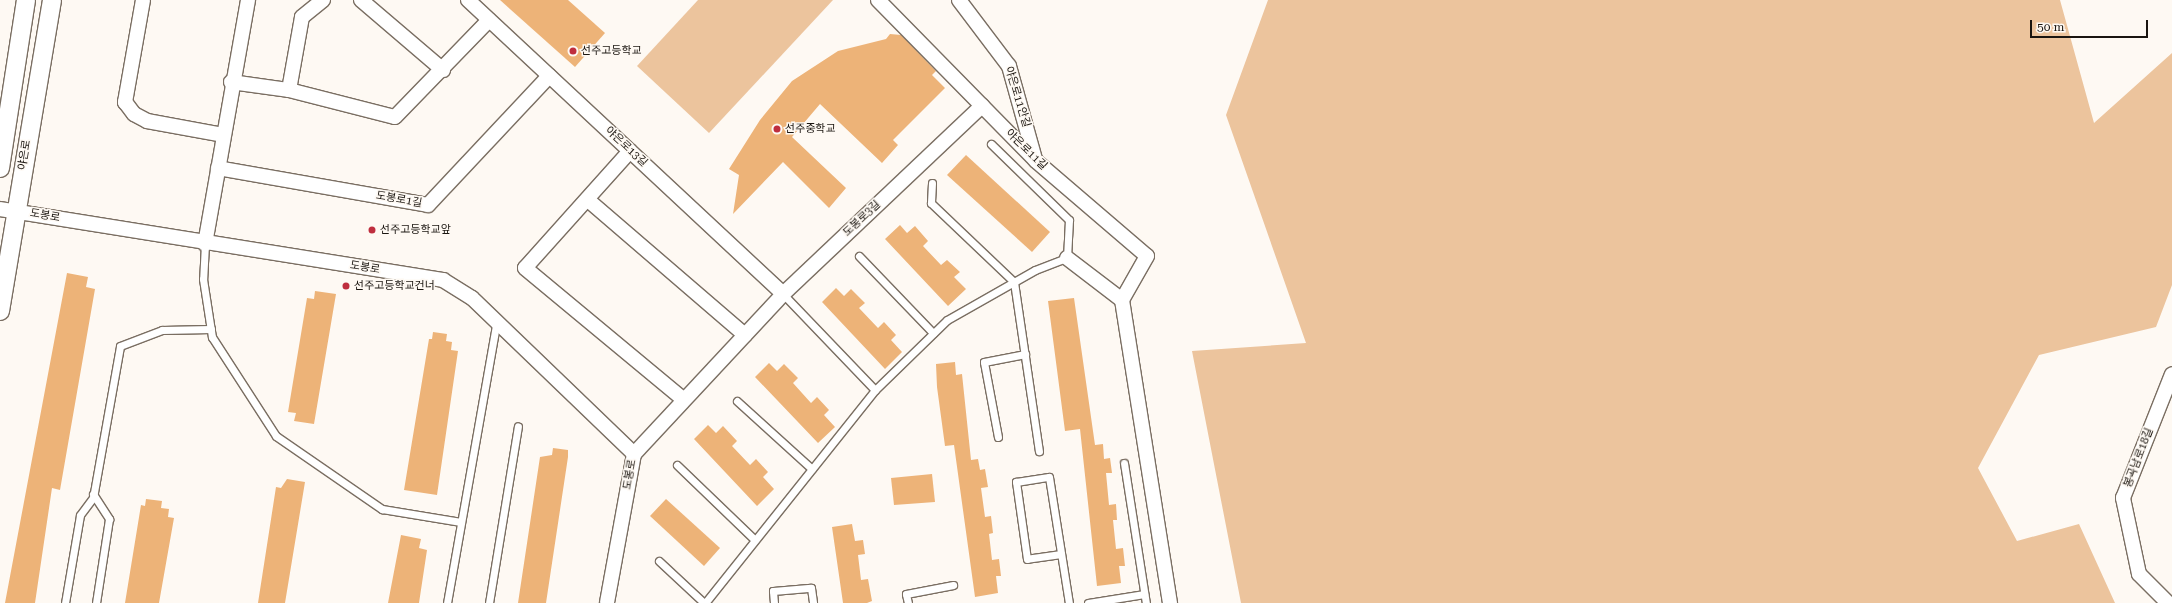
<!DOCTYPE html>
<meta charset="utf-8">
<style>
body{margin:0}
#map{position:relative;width:2172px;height:603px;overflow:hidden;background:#fef9f3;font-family:"Roboto Serif","Noto Sans KR",serif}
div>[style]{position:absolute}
.green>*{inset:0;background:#ecc49d}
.building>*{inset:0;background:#edb378}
.roads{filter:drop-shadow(1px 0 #7a6e62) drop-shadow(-1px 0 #7a6e62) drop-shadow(0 1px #7a6e62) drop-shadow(0 -1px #7a6e62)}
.service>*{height:7px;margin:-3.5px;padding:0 3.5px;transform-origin:3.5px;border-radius:3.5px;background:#fff}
.minor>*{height:14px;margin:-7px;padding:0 7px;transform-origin:7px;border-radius:7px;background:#fff}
.tertiary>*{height:18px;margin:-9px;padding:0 9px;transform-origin:9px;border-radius:9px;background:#fff}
.dots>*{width:11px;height:11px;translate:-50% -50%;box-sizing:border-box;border:2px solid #fef9f3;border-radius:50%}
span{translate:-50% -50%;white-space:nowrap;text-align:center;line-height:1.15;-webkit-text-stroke:3px #fef9f3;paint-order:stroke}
.poi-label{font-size:11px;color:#1a1510}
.left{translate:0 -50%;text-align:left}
.street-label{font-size:11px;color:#1a1510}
.scale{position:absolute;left:2030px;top:20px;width:118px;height:18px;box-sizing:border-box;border:2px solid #1a1510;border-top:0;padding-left:5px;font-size:12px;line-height:14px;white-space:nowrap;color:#1a1510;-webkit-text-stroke:3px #fef9f3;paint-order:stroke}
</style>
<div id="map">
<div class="green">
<i style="clip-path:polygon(698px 0,833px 0,709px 133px,637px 66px)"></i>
<i style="clip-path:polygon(1268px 0,2060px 0,2094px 123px,2172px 53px,2172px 285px,2156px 327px,2039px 355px,1978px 468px,2017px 541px,2079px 524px,2115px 603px,1241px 603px,1192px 351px,1306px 343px,1226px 115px)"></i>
</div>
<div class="building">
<i style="clip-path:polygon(500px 0,568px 0,605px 33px,575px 67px)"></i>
<i style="clip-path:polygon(890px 34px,901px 35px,936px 71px,932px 75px,945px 88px,893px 140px,898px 145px,882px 163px,820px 104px,792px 137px,846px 188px,829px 208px,783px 162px,733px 214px,739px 175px,729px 169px,760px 120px,792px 81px,838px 51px,886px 39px)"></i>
<i style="clip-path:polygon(966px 155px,1050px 232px,1032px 252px,947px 175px)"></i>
<i style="clip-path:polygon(900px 225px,907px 233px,915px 226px,928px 241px,923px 246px,941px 265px,947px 260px,960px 272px,954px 277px,966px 289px,948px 306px,885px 239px)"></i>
<i style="clip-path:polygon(67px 273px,88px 277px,86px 287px,95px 289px,60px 490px,52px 488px,35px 603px,5px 603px)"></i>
<i style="clip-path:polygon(836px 288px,844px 296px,851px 289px,865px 303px,859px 308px,878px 328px,884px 322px,896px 335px,891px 340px,902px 352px,885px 369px,822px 302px)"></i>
<i style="clip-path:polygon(315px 291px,336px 294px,314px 424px,294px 421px,296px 413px,288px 412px,307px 298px,314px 299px)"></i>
<i style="clip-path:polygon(1074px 298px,1095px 445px,1103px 444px,1104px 459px,1110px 458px,1112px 473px,1106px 473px,1109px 505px,1116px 504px,1117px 520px,1113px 520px,1116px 549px,1123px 548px,1125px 566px,1119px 566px,1121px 583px,1097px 586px,1080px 429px,1065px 431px,1048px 301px)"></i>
<i style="clip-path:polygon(433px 332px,447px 334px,446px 341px,452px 342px,451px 350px,458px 351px,437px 495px,404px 490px,429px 339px,432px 339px)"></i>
<i style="clip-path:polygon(955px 362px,956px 375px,962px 374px,971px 460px,978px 459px,980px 470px,985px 469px,988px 487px,981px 488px,985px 517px,991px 516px,993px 533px,989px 534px,992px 560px,999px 559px,1001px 576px,996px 576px,998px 593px,975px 597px,954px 445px,945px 446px,937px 387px,936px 364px)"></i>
<i style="clip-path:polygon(769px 363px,777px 371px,784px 364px,798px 378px,793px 383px,811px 403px,817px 397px,829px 410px,824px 415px,835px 427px,818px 443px,755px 377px)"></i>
<i style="clip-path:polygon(708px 425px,716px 433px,723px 426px,737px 441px,732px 446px,750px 465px,756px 459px,768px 472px,763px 477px,774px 489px,757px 506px,694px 439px)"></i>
<i style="clip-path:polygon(553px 448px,568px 450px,568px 457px,546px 603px,518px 603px,540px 457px,552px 455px)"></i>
<i style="clip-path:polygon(932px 474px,935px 502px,894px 505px,891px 478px)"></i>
<i style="clip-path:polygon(287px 479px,305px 482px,285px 603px,258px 603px,276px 487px,281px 488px)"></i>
<i style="clip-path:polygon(146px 499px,162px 501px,161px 508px,169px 509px,168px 517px,174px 518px,159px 603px,125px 603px,141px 505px,145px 506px)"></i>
<i style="clip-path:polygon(666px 499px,720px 548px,704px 566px,650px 516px)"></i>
<i style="clip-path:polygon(852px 524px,855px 541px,863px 540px,865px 554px,858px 555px,861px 580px,868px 579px,872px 601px,867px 603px,843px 603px,832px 527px)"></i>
<i style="clip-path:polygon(401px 535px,421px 539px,419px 548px,427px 550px,419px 603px,388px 603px)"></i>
</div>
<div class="roads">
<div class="service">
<i style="left:932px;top:183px;width:20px;rotate:93deg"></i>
<i style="left:931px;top:203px;width:115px;rotate:43.6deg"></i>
<i style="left:1014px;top:282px;width:171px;rotate:81.6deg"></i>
<i style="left:205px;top:244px;width:35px;rotate:93deg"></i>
<i style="left:203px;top:279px;width:59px;rotate:81.2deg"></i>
<i style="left:212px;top:337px;width:118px;rotate:57.1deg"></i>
<i style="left:276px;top:436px;width:129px;rotate:34.6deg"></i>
<i style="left:382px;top:509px;width:80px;rotate:9.3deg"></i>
<i style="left:859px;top:256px;width:107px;rotate:46.1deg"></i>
<i style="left:783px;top:294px;width:133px;rotate:46.2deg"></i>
<i style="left:737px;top:401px;width:101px;rotate:42.2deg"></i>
<i style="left:998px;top:437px;width:76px;rotate:-100.6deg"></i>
<i style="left:984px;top:362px;width:42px;rotate:-11deg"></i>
<i style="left:1124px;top:463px;width:142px;rotate:81.1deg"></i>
<i style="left:677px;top:465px;width:108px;rotate:43.9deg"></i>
<i style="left:93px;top:494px;width:30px;rotate:57deg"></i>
<i style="left:109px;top:519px;width:85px;rotate:98.8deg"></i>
<i style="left:1061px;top:554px;width:34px;rotate:172deg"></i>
<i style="left:1027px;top:559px;width:78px;rotate:-98.1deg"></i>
<i style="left:1016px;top:482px;width:33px;rotate:-9deg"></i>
<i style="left:1049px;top:477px;width:128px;rotate:81deg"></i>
<i style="left:659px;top:561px;width:62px;rotate:43deg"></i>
<i style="left:65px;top:603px;width:89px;rotate:-80.3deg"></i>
<i style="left:80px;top:515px;width:21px;rotate:-53deg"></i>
<i style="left:93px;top:498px;width:154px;rotate:-79.9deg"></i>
<i style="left:120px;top:346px;width:45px;rotate:-20.9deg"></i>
<i style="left:162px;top:330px;width:49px;rotate:-1.2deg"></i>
<i style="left:447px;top:603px;width:283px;rotate:-80deg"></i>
<i style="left:489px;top:603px;width:179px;rotate:-80.7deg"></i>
<i style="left:705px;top:603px;width:273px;rotate:-51.4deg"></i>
<i style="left:875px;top:390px;width:100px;rotate:-44.2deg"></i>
<i style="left:947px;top:320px;width:101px;rotate:-29.6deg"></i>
<i style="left:1035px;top:270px;width:34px;rotate:-21deg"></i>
<i style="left:1067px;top:258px;width:38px;rotate:-87deg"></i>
<i style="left:1069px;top:220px;width:109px;rotate:-135.7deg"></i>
<i style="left:774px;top:603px;width:12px;rotate:-95deg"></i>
<i style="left:773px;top:591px;width:38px;rotate:-5deg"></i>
<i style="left:811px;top:588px;width:15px;rotate:82deg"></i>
<i style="left:908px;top:603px;width:9px;rotate:-103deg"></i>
<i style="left:906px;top:594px;width:48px;rotate:-10.8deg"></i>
<i style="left:1088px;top:603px;width:57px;rotate:-9.1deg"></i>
</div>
<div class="minor">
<i style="left:143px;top:0;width:104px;rotate:100deg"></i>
<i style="left:125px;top:102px;width:15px;rotate:53deg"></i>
<i style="left:134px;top:114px;width:15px;rotate:28deg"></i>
<i style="left:147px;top:121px;width:77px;rotate:10.4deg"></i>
<i style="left:361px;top:0;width:108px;rotate:40.5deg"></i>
<i style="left:468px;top:0;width:431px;rotate:43deg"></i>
<i style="left:878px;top:0;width:226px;rotate:45.5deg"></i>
<i style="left:1036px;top:161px;width:146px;rotate:40.6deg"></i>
<i style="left:1147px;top:256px;width:51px;rotate:119.6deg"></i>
<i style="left:959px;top:0;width:83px;rotate:52.9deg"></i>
<i style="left:1009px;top:66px;width:97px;rotate:74.4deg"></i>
<i style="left:231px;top:82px;width:59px;rotate:7.9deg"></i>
<i style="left:289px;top:90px;width:109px;rotate:14.3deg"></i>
<i style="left:395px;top:117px;width:135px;rotate:-45.9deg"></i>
<i style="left:289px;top:90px;width:74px;rotate:-79.9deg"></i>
<i style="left:302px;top:17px;width:27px;rotate:-39deg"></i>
<i style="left:630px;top:151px;width:157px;rotate:131.9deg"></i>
<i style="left:525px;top:268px;width:205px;rotate:39.7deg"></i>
<i style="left:218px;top:168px;width:213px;rotate:10deg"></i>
<i style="left:428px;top:205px;width:177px;rotate:-46.8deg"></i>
<i style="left:588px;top:200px;width:207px;rotate:40.7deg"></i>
<i style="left:0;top:209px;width:449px;rotate:9.1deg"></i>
<i style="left:443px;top:280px;width:34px;rotate:32deg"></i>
<i style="left:472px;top:298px;width:225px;rotate:43.9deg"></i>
<i style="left:634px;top:454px;width:151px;rotate:100.3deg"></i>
<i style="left:205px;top:244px;width:248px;rotate:-80deg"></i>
<i style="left:1067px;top:258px;width:69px;rotate:37.4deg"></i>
<i style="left:1122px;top:300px;width:307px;rotate:81deg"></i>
<i style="left:634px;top:454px;width:219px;rotate:-47deg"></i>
<i style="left:783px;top:294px;width:274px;rotate:-43.4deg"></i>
<i style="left:2168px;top:603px;width:41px;rotate:-135deg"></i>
<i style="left:2139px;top:574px;width:78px;rotate:-101.9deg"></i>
<i style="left:2123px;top:498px;width:133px;rotate:-68.4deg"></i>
</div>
<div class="tertiary">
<i style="left:0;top:168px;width:170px;rotate:-81.2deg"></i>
<i style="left:0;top:311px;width:315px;rotate:-80.5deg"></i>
</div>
</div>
<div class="dots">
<i style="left:573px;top:51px;background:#bf2e3e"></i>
<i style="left:777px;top:129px;background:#bf2e3e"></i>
<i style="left:372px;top:230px;background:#bf2e3e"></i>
<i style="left:346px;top:286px;background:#bf2e3e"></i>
</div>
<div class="poi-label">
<span class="left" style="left:581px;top:51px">선주고등학교</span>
<span class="left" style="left:785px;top:129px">선주중학교</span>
<span class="left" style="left:380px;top:230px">선주고등학교앞</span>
<span class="left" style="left:354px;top:286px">선주고등학교건너</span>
</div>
<div class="street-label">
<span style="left:1017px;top:97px;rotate:73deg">야은로11안길</span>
<span style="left:626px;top:147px;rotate:43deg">야은로13길</span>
<span style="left:1026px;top:150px;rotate:44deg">야은로11길</span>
<span style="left:25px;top:155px;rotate:-81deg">야은로</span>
<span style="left:399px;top:200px;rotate:10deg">도봉로1길</span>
<span style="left:45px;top:216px;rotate:10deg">도봉로</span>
<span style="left:862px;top:219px;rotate:-43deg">도봉로3길</span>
<span style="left:365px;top:268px;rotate:9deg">도봉로</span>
<span style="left:2139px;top:458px;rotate:-69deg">봉곡남로18길</span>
<span style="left:630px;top:475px;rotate:-80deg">도봉로</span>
</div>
<div class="scale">50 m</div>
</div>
